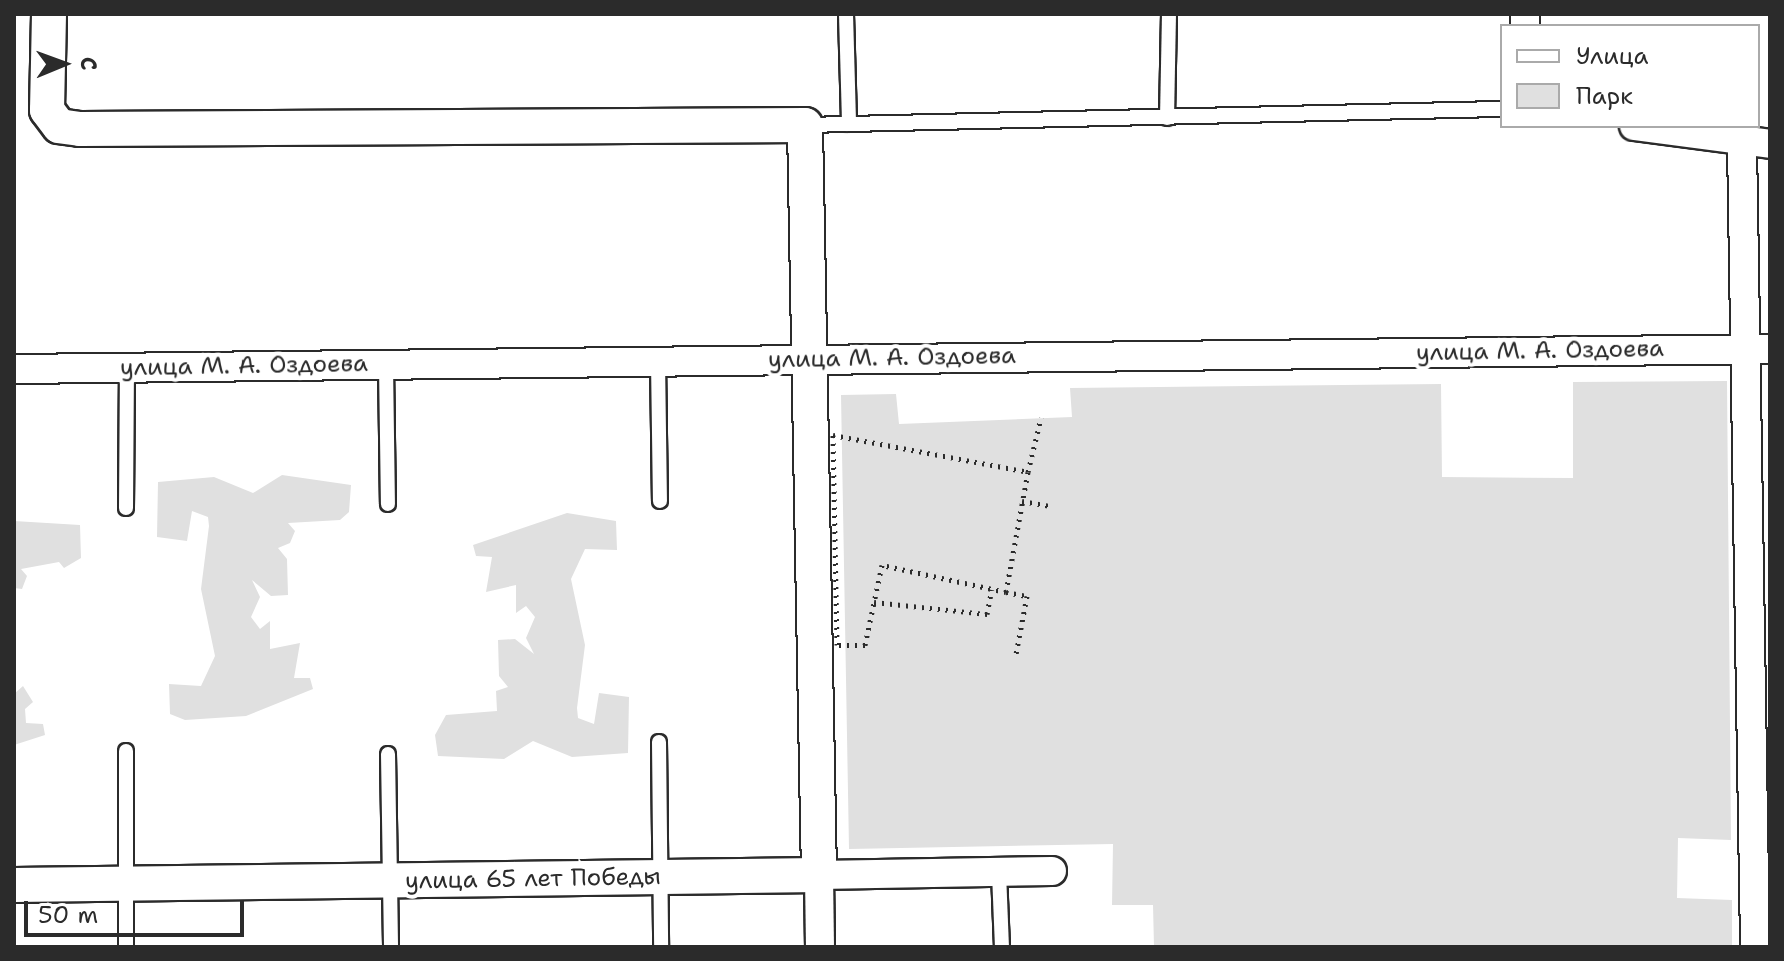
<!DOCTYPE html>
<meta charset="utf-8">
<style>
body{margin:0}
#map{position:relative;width:1784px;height:961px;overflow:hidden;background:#fff;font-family:"Shantell Sans",sans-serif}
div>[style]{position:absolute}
.green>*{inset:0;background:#e0e0e0}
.path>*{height:5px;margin-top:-2.5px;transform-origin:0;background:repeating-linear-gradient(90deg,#2b2b2b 0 2px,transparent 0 8px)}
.roads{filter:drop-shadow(2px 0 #2b2b2b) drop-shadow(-2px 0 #2b2b2b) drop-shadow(0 2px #2b2b2b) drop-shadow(0 -2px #2b2b2b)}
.service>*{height:14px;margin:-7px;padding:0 7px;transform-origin:7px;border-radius:7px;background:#fff}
.minor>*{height:28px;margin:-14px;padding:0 14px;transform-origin:14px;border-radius:14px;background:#fff}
.tertiary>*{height:34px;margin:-17px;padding:0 17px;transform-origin:17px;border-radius:17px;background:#fff}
span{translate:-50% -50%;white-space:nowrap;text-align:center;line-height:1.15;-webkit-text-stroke:8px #fff;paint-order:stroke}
.street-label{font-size:24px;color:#2b2b2b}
.frame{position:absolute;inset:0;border:16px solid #2b2b2b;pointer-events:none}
.legend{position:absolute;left:1500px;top:24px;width:260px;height:104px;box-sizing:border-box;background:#fff;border:2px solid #aaa;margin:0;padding:10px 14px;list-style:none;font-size:24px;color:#2b2b2b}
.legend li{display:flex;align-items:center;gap:16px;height:40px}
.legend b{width:40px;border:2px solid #aaa}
.north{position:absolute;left:24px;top:24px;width:80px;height:80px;-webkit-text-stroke:6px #fff;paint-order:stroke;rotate:89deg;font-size:22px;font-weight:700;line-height:32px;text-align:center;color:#2b2b2b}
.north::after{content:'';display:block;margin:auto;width:28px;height:36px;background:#2b2b2b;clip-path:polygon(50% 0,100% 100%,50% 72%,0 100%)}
.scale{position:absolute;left:24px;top:901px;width:220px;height:36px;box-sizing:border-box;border:4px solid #2b2b2b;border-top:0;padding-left:10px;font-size:24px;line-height:28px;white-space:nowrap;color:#2b2b2b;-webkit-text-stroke:6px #fff;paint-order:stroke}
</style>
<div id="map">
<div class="green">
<i style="clip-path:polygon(1727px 381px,1731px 840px,1678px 838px,1677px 898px,1732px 900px,1732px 947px,1154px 947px,1153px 905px,1112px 905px,1113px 844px,849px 849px,841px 395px,896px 394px,899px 424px,1072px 417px,1070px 388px,1441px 384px,1442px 477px,1573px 478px,1573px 382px)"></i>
<i style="clip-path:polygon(282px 475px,351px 485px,349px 512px,340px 520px,288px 523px,295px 531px,290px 543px,278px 548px,287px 559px,288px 595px,271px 596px,252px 580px,260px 597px,251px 617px,260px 629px,270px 621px,270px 649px,300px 643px,294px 678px,310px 678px,313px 689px,246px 716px,185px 720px,170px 714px,169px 684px,201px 686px,215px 656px,201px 589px,209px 526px,208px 517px,192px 511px,187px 541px,157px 537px,158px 482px,214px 477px,253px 493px)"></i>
<i style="clip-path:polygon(567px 513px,616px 521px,617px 550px,585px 549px,571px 579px,585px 645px,577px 708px,578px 718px,594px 724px,599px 693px,629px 697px,628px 753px,572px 757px,533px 741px,504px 759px,438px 756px,435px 735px,446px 715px,497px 711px,496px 691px,508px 687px,499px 676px,498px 640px,515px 639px,534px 654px,526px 638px,535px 617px,526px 606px,516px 613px,516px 585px,486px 592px,492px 557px,476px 556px,473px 545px)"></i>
<i style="clip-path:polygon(14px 521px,80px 525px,81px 558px,64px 568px,59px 562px,21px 569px,27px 576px,22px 589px,14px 588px)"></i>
<i style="clip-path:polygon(23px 686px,33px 702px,25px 709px,26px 723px,43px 724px,45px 735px,14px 745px,14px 694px)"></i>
</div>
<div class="path">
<i style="left:833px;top:435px;width:198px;rotate:10.7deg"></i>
<i style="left:1028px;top:472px;width:122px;rotate:100.4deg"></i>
<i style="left:1006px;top:592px;width:127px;rotate:-167.7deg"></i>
<i style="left:882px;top:565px;width:82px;rotate:102deg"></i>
<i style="left:865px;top:645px;width:28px;rotate:180deg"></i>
<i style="left:837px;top:645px;width:210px;rotate:-91.1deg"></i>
<i style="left:1028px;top:472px;width:56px;rotate:-76.5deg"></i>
<i style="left:1022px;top:501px;width:28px;rotate:10deg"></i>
<i style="left:1006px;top:592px;width:21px;rotate:11deg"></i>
<i style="left:1027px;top:596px;width:59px;rotate:100.7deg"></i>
<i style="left:874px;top:602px;width:114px;rotate:6.1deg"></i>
<i style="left:987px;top:614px;width:25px;rotate:-79deg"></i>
</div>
<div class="roads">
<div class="service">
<i style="left:846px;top:14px;width:110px;rotate:88.4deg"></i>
<i style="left:1167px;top:118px;width:104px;rotate:-88.9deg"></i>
<i style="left:805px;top:125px;width:697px;rotate:-1.32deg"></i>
<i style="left:658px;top:361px;width:140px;rotate:89.2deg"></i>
<i style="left:386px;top:365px;width:139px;rotate:89.2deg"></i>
<i style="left:126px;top:508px;width:141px;rotate:-89.6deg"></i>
<i style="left:659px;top:742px;width:205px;rotate:89.4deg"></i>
<i style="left:388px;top:754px;width:193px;rotate:89.1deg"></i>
<i style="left:999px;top:873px;width:74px;rotate:87.7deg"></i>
<i style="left:126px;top:947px;width:196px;rotate:-90deg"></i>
</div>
<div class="minor">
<i style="left:1525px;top:26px;width:12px;rotate:-90deg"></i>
<i style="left:1634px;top:126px;width:137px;rotate:7.5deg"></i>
<i style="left:1742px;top:143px;width:804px;rotate:89.07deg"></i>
<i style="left:14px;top:369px;width:1756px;rotate:-0.65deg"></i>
<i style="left:820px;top:947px;width:72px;rotate:-90.8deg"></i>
<i style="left:819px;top:875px;width:233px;rotate:-1deg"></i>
</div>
<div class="tertiary">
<i style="left:14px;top:885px;width:805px;rotate:-0.71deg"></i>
<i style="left:819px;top:875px;width:750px;rotate:-91.07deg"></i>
<i style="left:805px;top:125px;width:725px;rotate:179.68deg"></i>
<i style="left:80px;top:129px;width:21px;rotate:-172deg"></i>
<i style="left:59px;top:126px;width:20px;rotate:-127deg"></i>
<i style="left:47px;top:110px;width:96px;rotate:-88.8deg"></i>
</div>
</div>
<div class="street-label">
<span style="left:1540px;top:351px;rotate:-1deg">улица М. А. Оздоева</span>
<span style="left:892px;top:358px;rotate:-1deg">улица М. А. Оздоева</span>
<span style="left:244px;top:366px;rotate:-1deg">улица М. А. Оздоева</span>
<span style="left:533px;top:879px;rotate:-1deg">улица 65 лет Победы</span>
</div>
<div class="frame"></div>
<ul class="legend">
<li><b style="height:10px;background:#fff"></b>Улица</li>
<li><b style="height:22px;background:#e0e0e0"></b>Парк</li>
</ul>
<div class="north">С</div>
<div class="scale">50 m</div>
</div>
